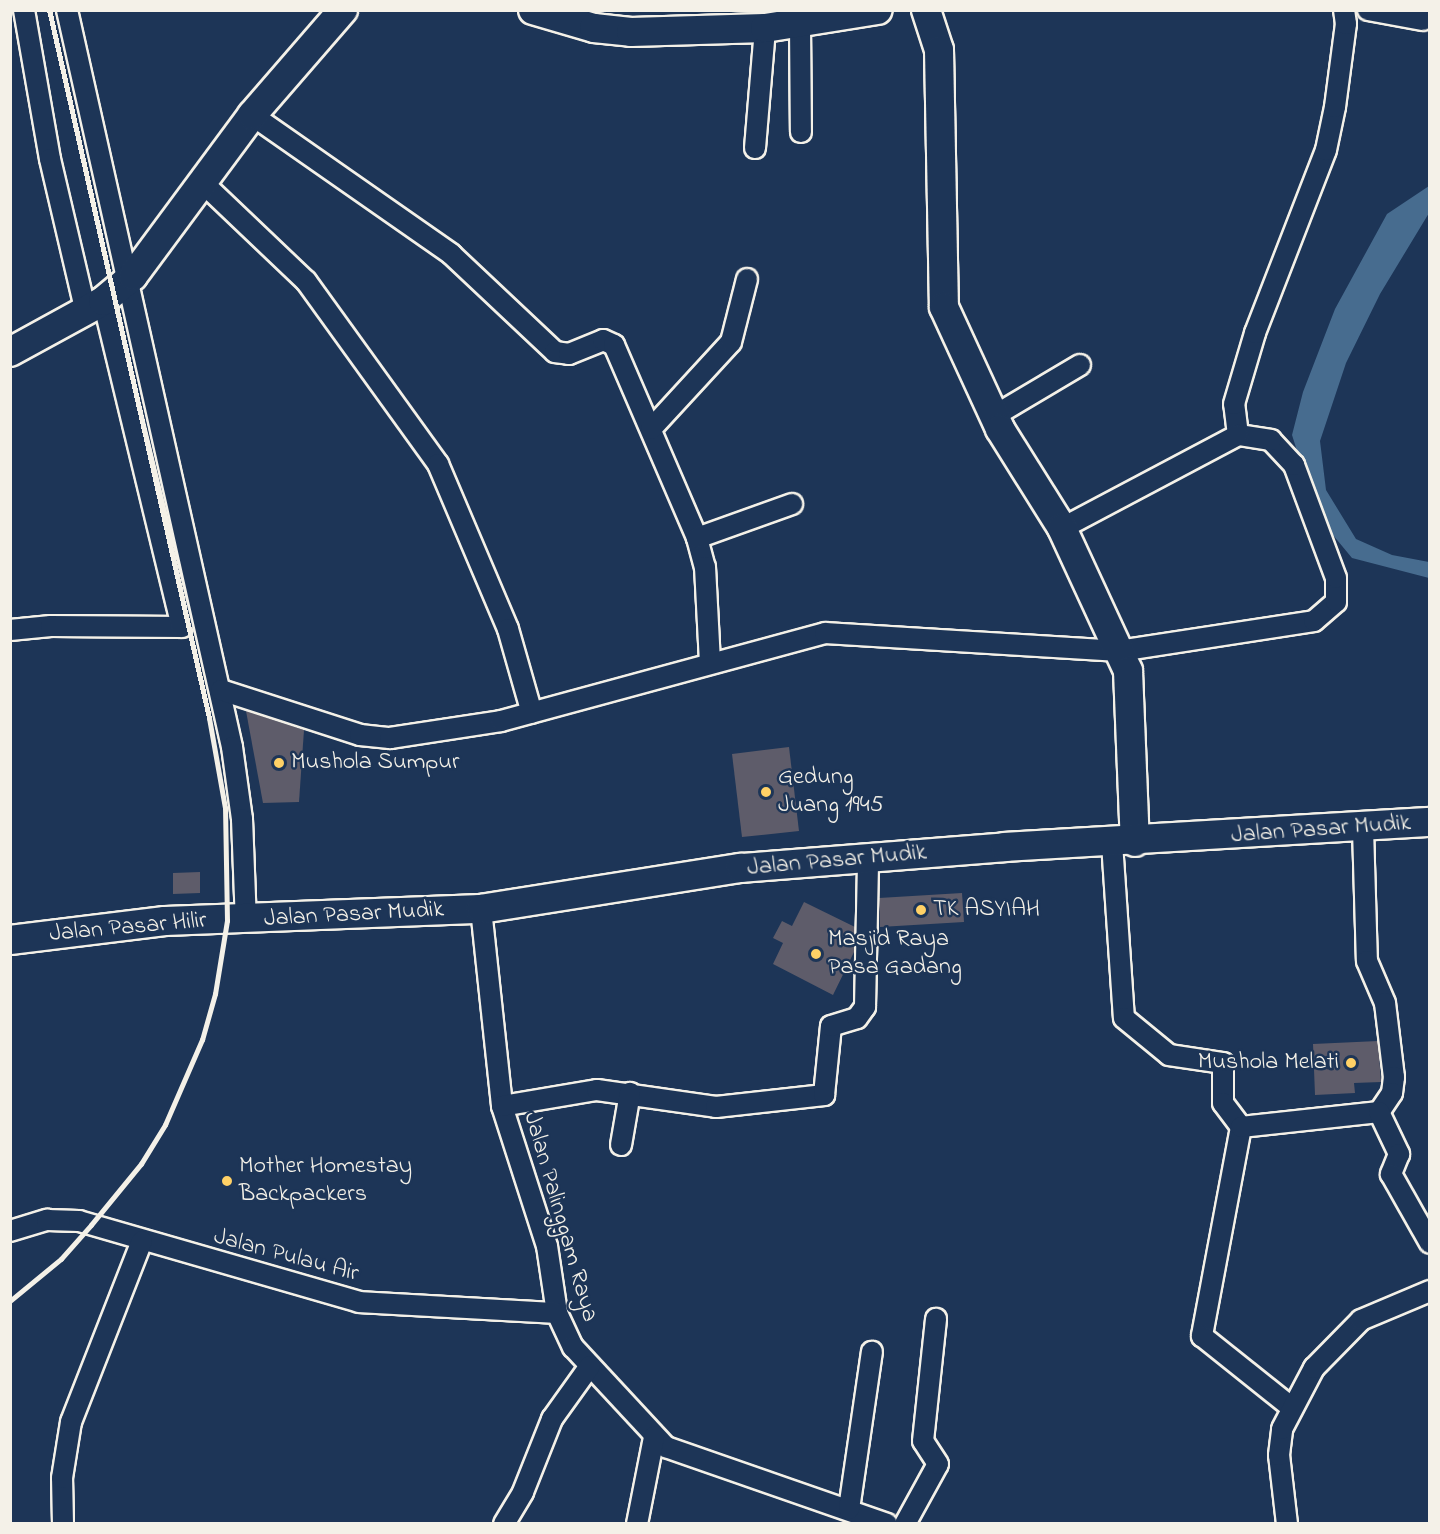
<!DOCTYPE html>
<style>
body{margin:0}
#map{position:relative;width:1440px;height:1534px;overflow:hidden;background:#1d3557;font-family:"Indie Flower",sans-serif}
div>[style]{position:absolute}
.water>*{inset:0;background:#476c8f}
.building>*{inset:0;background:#5e5c6a}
.roads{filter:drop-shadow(2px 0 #f4f1e8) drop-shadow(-2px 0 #f4f1e8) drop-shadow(0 2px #f4f1e8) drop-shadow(0 -2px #f4f1e8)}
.street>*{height:20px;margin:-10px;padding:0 10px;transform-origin:10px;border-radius:10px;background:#1d3557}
.secondary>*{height:28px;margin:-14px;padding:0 14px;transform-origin:14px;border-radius:14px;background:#1d3557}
.rail>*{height:4.5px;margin:-2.25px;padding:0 2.25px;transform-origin:2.25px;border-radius:2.25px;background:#f4f1e8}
.dots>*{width:16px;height:16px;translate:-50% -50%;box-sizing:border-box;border:3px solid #1d3557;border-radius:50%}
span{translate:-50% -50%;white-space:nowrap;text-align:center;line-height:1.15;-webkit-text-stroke:5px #1d3557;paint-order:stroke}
.poi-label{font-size:24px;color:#f4f1e8}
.left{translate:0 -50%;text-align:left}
.right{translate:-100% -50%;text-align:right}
.street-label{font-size:24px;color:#f4f1e8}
.frame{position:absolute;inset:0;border:12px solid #f4f1e8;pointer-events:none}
</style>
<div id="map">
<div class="water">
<i style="clip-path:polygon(1429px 186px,1429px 213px,1380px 294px,1346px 363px,1320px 441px,1326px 490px,1356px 539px,1392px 555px,1429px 562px,1429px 578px,1352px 558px,1318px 517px,1292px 435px,1303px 392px,1335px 309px,1387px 214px)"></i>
</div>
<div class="building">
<i style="clip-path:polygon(246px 711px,304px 730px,299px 802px,263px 803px)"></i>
<i style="clip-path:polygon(789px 747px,799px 831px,742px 837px,732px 754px)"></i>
<i style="clip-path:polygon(200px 872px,200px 893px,173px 894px,173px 873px)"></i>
<i style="clip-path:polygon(962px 893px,964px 922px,880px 927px,879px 898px)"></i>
<i style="clip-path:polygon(804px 902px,855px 927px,854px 952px,833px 995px,773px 964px,783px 943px,773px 938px,782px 921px,792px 926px)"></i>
<i style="clip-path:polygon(1378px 1041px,1381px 1082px,1354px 1083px,1355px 1093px,1315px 1095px,1313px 1044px)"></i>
</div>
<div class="roads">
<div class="street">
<i style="left:24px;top:10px;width:151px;rotate:80.1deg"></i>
<i style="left:50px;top:159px;width:157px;rotate:76.8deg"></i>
<i style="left:67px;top:10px;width:755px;rotate:77.38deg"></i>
<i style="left:232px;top:747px;width:73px;rotate:82.1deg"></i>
<i style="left:242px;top:819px;width:102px;rotate:87.8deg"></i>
<i style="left:1368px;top:10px;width:56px;rotate:10.3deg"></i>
<i style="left:800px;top:25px;width:107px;rotate:89.5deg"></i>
<i style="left:252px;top:115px;width:243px;rotate:34.9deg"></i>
<i style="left:451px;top:254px;width:143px;rotate:43.3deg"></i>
<i style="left:555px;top:352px;width:14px;rotate:8deg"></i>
<i style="left:569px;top:354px;width:37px;rotate:-22deg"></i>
<i style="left:603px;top:340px;width:12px;rotate:24deg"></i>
<i style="left:614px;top:345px;width:210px;rotate:66.7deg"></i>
<i style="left:697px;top:538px;width:30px;rotate:75deg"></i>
<i style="left:705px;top:567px;width:96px;rotate:87deg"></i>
<i style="left:755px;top:148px;width:120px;rotate:-85.2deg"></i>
<i style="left:204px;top:184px;width:141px;rotate:43.6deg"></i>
<i style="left:306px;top:281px;width:226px;rotate:54.2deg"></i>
<i style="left:438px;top:464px;width:179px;rotate:67deg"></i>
<i style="left:508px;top:629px;width:87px;rotate:74.1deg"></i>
<i style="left:994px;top:416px;width:100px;rotate:-30.7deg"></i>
<i style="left:651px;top:429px;width:118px;rotate:-47.4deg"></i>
<i style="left:731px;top:342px;width:65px;rotate:-75.7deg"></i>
<i style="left:1238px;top:435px;width:31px;rotate:-97deg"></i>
<i style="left:1234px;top:404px;width:74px;rotate:-73.5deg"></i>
<i style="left:1255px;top:333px;width:196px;rotate:-68.8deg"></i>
<i style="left:1326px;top:150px;width:44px;rotate:-78.2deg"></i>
<i style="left:1335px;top:107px;width:84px;rotate:-82.5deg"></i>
<i style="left:1346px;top:24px;width:14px;rotate:-98deg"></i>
<i style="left:697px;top:538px;width:101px;rotate:-19.7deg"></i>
<i style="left:10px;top:630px;width:41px;rotate:-5.6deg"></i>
<i style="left:51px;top:626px;width:131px;rotate:0.4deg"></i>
<i style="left:182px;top:627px;width:335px;rotate:-103.6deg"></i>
<i style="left:221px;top:690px;width:146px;rotate:17.9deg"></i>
<i style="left:360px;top:735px;width:30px;rotate:6deg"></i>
<i style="left:390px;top:738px;width:112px;rotate:-8.7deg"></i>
<i style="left:501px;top:721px;width:336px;rotate:-15.2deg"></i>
<i style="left:825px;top:633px;width:295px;rotate:3.5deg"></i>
<i style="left:1119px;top:651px;width:197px;rotate:-8.7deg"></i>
<i style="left:1314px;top:621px;width:29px;rotate:-41deg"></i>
<i style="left:1336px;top:602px;width:24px;rotate:-90deg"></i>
<i style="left:1336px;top:578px;width:121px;rotate:-110.4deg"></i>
<i style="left:1294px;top:465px;width:34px;rotate:-133deg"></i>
<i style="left:1271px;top:440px;width:33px;rotate:-171deg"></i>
<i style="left:1238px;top:435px;width:199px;rotate:152.1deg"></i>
<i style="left:1363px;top:829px;width:132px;rotate:88.3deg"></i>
<i style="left:1367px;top:961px;width:46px;rotate:66.8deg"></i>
<i style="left:1385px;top:1003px;width:75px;rotate:83.1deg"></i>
<i style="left:1394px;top:1077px;width:16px;rotate:97deg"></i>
<i style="left:1392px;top:1093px;width:23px;rotate:124deg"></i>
<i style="left:1112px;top:843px;width:175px;rotate:86.1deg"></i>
<i style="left:1124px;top:1018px;width:58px;rotate:39.4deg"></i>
<i style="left:1169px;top:1055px;width:55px;rotate:8.4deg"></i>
<i style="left:1223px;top:1063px;width:40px;rotate:90deg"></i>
<i style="left:1223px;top:1103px;width:30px;rotate:53deg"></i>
<i style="left:1241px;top:1127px;width:213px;rotate:100.6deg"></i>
<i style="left:1202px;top:1336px;width:114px;rotate:38.6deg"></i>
<i style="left:481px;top:909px;width:198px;rotate:83.9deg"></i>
<i style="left:502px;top:1106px;width:147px;rotate:72.2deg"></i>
<i style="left:547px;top:1246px;width:68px;rotate:81.5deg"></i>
<i style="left:557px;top:1313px;width:38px;rotate:65deg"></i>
<i style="left:573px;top:1347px;width:137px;rotate:47.1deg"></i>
<i style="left:666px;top:1447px;width:234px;rotate:19.2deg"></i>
<i style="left:502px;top:1106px;width:96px;rotate:-9.6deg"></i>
<i style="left:597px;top:1090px;width:120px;rotate:8.1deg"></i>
<i style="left:716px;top:1107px;width:109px;rotate:-6.3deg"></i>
<i style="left:824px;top:1095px;width:69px;rotate:-84.2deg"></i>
<i style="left:831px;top:1026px;width:27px;rotate:-17deg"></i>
<i style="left:857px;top:1018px;width:14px;rotate:-54deg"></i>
<i style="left:865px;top:1007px;width:148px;rotate:-88.8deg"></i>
<i style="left:1241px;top:1127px;width:139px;rotate:-6.2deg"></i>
<i style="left:1379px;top:1112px;width:47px;rotate:64.5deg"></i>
<i style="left:1399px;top:1154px;width:22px;rotate:112deg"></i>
<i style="left:1391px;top:1174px;width:79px;rotate:60.5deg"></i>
<i style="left:621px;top:1145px;width:53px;rotate:-80.2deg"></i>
<i style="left:10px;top:1231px;width:39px;rotate:-17deg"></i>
<i style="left:47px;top:1220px;width:32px;rotate:2deg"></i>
<i style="left:79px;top:1221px;width:291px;rotate:16.1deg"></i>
<i style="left:359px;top:1302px;width:198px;rotate:3.2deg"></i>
<i style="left:849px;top:1509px;width:159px;rotate:-81.7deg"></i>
<i style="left:63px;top:1524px;width:46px;rotate:-91.2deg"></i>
<i style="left:62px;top:1478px;width:57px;rotate:-80.9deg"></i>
<i style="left:71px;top:1422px;width:194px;rotate:-68.6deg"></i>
<i style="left:504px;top:1524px;width:37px;rotate:-59deg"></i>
<i style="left:523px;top:1492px;width:79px;rotate:-68.3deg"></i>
<i style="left:552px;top:1419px;width:65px;rotate:-54.4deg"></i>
<i style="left:637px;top:1524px;width:89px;rotate:-78.9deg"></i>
<i style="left:905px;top:1524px;width:68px;rotate:-61.2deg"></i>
<i style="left:938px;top:1464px;width:27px;rotate:-123deg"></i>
<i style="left:923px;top:1441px;width:123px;rotate:-83.9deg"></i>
<i style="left:1287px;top:1524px;width:69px;rotate:-96.6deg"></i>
<i style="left:1279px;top:1455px;width:26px;rotate:-83deg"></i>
<i style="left:1282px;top:1429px;width:69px;rotate:-62.3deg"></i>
<i style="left:1314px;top:1368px;width:67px;rotate:-45.6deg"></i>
<i style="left:1361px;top:1320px;width:75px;rotate:-22.8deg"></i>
</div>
<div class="secondary">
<i style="left:533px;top:10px;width:64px;rotate:16.4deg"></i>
<i style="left:594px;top:28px;width:37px;rotate:6deg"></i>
<i style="left:631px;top:32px;width:134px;rotate:-1.7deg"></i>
<i style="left:765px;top:28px;width:114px;rotate:-9.1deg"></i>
<i style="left:926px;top:10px;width:42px;rotate:72deg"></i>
<i style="left:939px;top:50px;width:257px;rotate:88.9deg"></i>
<i style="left:944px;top:307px;width:134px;rotate:65.3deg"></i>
<i style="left:1000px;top:429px;width:117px;rotate:57.9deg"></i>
<i style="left:1062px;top:528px;width:157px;rotate:65.2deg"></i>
<i style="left:1128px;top:671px;width:171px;rotate:87.7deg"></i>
<i style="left:10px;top:352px;width:106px;rotate:-28.7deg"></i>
<i style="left:103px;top:301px;width:39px;rotate:-40deg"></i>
<i style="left:133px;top:276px;width:200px;rotate:-53.5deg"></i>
<i style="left:252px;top:115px;width:139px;rotate:-49.1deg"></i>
<i style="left:10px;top:940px;width:156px;rotate:-7deg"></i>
<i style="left:165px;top:921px;width:316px;rotate:-2.2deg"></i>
<i style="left:481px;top:909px;width:263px;rotate:-9deg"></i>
<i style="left:741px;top:868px;width:265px;rotate:-4.5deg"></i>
<i style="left:1005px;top:847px;width:426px;rotate:-3.4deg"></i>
</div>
</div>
<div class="rail">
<i style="left:10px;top:1301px;width:66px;rotate:-39.5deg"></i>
<i style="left:61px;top:1259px;width:45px;rotate:-48.6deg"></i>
<i style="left:91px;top:1225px;width:79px;rotate:-50.7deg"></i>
<i style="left:141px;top:1164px;width:46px;rotate:-58.4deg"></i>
<i style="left:165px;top:1125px;width:93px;rotate:-66.5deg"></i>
<i style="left:202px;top:1040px;width:48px;rotate:-74.2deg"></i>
<i style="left:215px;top:994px;width:74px;rotate:-80.7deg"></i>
<i style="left:227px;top:921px;width:113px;rotate:-91deg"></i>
<i style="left:225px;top:808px;width:91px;rotate:-100.1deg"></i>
<i style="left:209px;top:718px;width:726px;rotate:-102.73deg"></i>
</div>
<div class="dots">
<i style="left:279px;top:763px;background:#ffd166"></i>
<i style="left:766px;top:792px;background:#ffd166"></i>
<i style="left:921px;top:910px;background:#ffd166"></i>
<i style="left:816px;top:954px;background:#ffd166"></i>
<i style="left:1351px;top:1063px;background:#ffd166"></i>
<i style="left:227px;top:1181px;background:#ffd166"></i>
</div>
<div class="poi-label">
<span class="left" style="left:291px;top:763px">Mushola Sumpur</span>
<span class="left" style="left:778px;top:792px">Gedung<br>Juang 1945</span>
<span class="left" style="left:933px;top:910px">TK ASYIAH</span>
<span class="left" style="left:828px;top:954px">Masjid Raya<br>Pasa Gadang</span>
<span class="right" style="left:1339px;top:1063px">Mushola Melati</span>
<span class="left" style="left:239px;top:1181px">Mother Homestay<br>Backpackers</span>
</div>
<div class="street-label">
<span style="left:1321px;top:830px;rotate:-4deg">Jalan Pasar Mudik</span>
<span style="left:837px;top:861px;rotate:-5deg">Jalan Pasar Mudik</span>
<span style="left:354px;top:915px;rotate:-3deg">Jalan Pasar Mudik</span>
<span style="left:128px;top:928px;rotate:-5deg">Jalan Pasar Hilir</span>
<span style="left:560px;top:1217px;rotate:74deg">Jalan Palinggam Raya</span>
<span style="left:286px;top:1256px;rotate:15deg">Jalan Pulau Air</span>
</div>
<div class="frame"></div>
</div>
